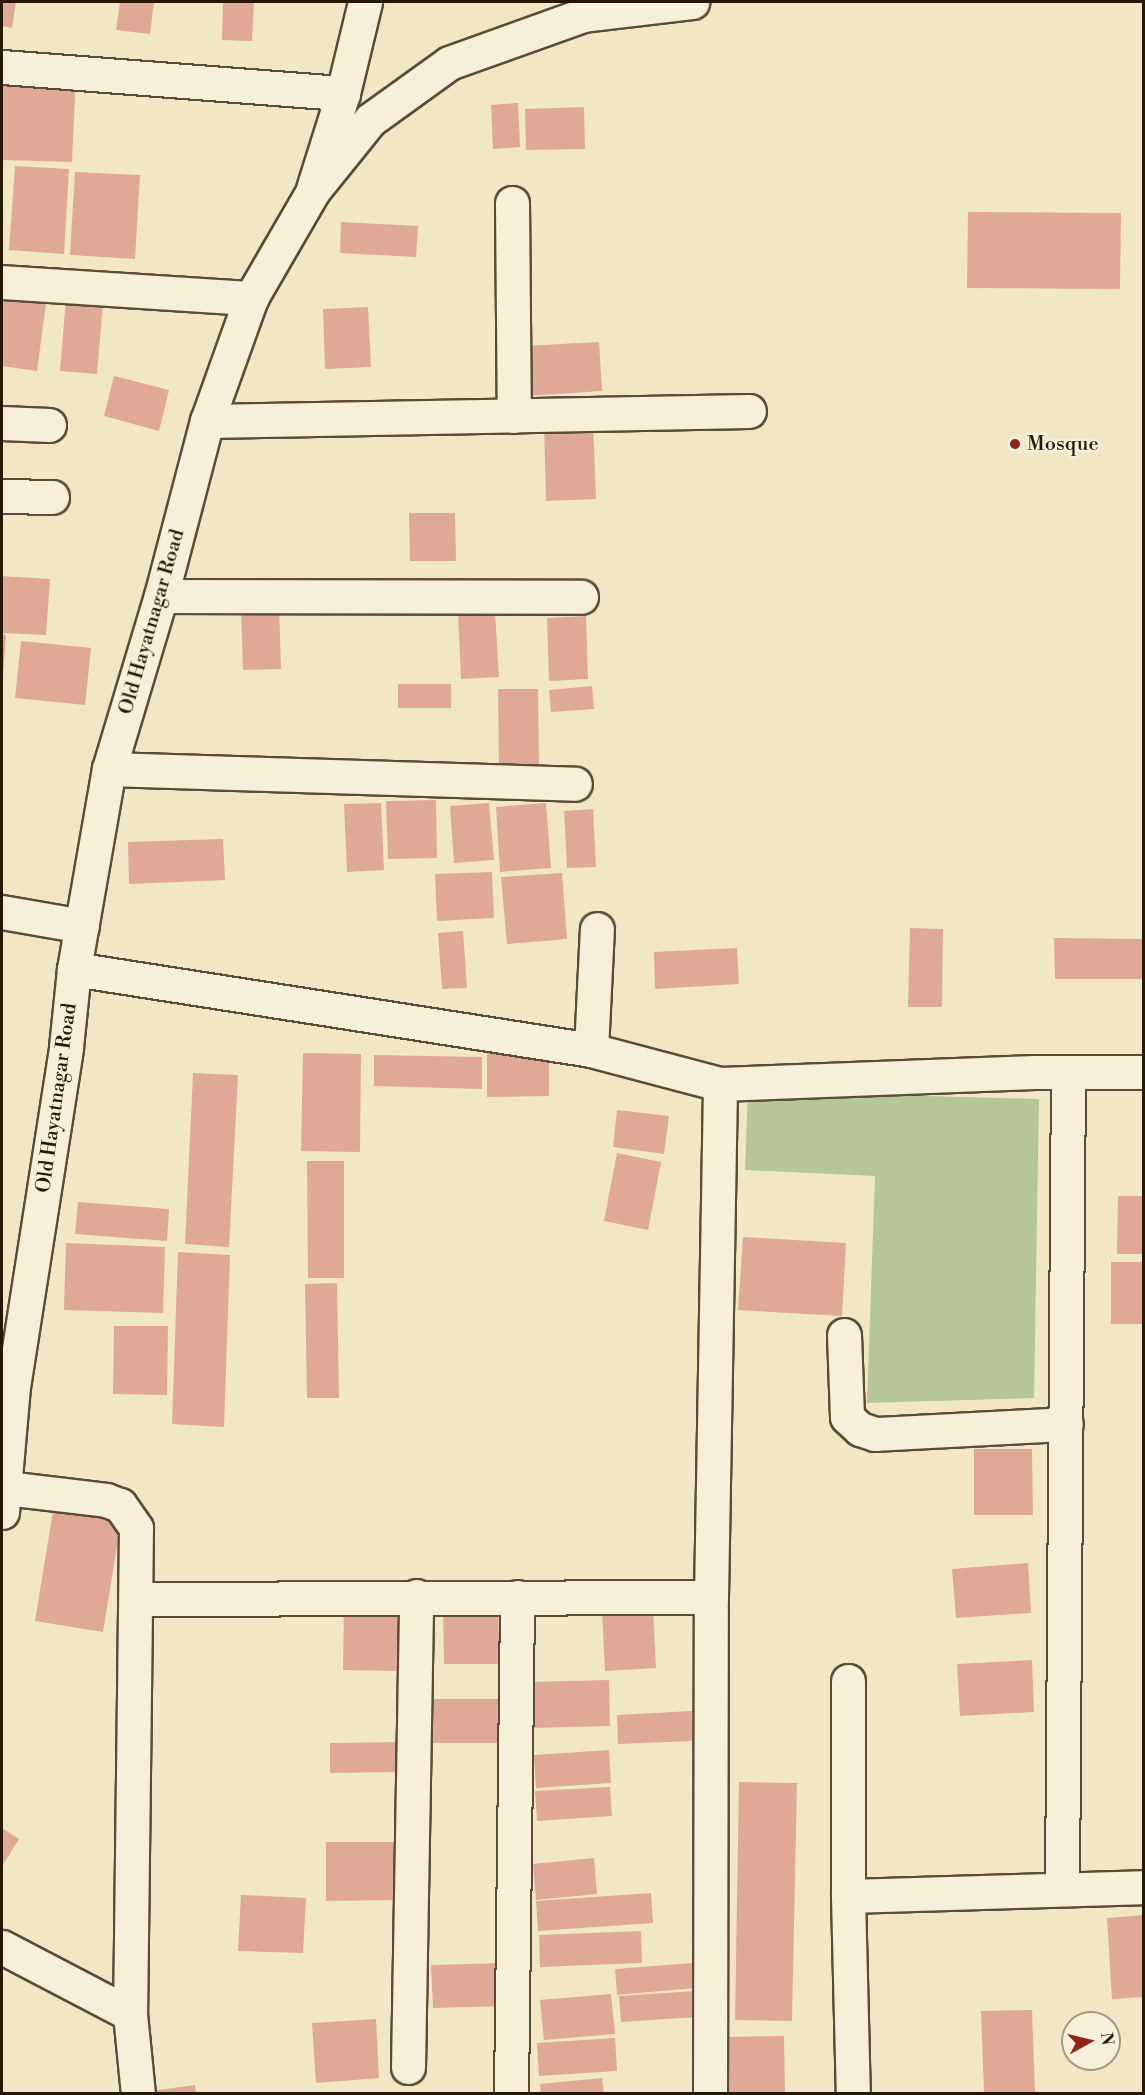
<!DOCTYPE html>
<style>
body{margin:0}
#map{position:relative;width:1145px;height:2095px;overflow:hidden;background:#f1e7c4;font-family:"Libre Bodoni",serif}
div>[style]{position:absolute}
.green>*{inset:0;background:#b5c798}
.building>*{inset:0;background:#e0a997}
.roads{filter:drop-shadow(2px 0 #5a4c36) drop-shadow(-2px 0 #5a4c36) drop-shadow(0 2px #5a4c36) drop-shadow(0 -2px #5a4c36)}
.minor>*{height:33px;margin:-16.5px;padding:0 16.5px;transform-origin:16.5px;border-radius:16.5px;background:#f6efd9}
.tertiary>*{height:33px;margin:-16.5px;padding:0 16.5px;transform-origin:16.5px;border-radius:16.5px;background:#f6efd9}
.dots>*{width:16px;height:16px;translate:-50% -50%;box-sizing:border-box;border:3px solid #f6efd9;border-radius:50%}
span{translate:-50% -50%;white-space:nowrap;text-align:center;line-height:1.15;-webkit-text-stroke:4.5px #f6efd9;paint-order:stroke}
.poi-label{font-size:20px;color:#271806}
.left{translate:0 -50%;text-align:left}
.street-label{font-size:20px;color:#271806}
.frame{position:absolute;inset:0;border:3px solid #271806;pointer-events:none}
.north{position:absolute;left:1061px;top:2011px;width:60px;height:60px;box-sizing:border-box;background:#f6efd9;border:2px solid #a39985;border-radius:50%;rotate:82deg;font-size:16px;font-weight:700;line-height:24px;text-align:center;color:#271806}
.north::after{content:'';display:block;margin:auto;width:21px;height:27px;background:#8f2418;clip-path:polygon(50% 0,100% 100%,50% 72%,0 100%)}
</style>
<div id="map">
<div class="green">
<i style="clip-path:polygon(748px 1091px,1039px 1099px,1034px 1398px,867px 1403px,875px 1176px,745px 1170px)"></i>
</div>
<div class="building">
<i style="clip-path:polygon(2px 2px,16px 2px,12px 28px,2px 26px)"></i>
<i style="clip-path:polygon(120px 2px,154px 2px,150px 34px,116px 30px)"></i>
<i style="clip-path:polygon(223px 2px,254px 2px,252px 41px,222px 40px)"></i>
<i style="clip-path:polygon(2px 71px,76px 74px,72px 162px,2px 160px)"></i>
<i style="clip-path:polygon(518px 103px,520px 147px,493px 149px,491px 105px)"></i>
<i style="clip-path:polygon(584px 107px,585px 149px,526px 150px,525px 109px)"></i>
<i style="clip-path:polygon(15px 166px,69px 169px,64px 254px,9px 250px)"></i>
<i style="clip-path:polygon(75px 172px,140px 175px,135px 259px,70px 255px)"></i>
<i style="clip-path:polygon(968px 212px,1121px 213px,1120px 289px,967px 288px)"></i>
<i style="clip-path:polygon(341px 222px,418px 226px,416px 257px,340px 253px)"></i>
<i style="clip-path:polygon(2px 289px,47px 296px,37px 371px,2px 366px)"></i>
<i style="clip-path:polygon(66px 299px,103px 303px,97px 374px,60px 371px)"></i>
<i style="clip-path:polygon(368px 307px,371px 367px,325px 369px,323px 309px)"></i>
<i style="clip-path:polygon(599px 342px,602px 391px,527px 396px,524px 346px)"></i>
<i style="clip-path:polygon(114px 376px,169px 390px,159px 431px,104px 416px)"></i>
<i style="clip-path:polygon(593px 421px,596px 499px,546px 501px,544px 423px)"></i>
<i style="clip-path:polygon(409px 513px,455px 513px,456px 561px,410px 561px)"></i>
<i style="clip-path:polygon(2px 576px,50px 579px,46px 635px,2px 633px)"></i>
<i style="clip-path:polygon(279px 606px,281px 669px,243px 670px,241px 608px)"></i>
<i style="clip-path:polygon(495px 611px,499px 677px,461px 679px,458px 613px)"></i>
<i style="clip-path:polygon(586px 616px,588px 679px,549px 681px,547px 618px)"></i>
<i style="clip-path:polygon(2px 634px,6px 635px,3px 676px,2px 676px)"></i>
<i style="clip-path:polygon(21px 641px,91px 648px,85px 705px,15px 698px)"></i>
<i style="clip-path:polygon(398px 684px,451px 684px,451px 708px,398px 708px)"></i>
<i style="clip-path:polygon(592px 686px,594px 709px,551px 712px,549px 690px)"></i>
<i style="clip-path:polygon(498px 689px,538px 689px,539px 769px,499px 770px)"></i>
<i style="clip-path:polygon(436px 800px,437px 858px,388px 859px,386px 801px)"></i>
<i style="clip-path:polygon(381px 803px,384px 870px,347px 872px,344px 804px)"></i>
<i style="clip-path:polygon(489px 803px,494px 860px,454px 863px,450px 806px)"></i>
<i style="clip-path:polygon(546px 803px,551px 868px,500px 872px,496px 807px)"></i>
<i style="clip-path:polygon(593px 809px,596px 867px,567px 868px,564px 811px)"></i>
<i style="clip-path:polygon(223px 839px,225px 880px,129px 884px,128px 842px)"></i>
<i style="clip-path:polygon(492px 872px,494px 918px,437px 921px,435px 874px)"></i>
<i style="clip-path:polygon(562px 873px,567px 939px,507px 944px,501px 877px)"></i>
<i style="clip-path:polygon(910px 928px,943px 929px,942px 1007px,908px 1007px)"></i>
<i style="clip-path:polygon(463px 931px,467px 988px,442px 989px,438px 933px)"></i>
<i style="clip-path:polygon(1054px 938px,1144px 939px,1144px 979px,1055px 979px)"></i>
<i style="clip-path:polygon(737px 948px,739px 984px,655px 989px,654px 952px)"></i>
<i style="clip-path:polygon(487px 1052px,549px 1052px,549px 1096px,487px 1097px)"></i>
<i style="clip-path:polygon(303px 1053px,361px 1054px,360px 1152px,301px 1151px)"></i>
<i style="clip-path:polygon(374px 1055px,482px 1057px,482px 1089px,374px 1086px)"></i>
<i style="clip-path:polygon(193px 1073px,238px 1075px,229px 1247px,185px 1244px)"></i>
<i style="clip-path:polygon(617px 1110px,669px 1116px,664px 1154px,613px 1147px)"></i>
<i style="clip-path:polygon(617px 1153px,661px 1162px,648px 1230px,604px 1221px)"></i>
<i style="clip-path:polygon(307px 1161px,344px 1161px,344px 1278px,308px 1278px)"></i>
<i style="clip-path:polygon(1118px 1196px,1144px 1196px,1144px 1254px,1117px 1254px)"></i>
<i style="clip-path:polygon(78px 1202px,169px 1209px,167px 1241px,75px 1234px)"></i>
<i style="clip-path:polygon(743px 1237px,846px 1243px,842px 1316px,738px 1310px)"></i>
<i style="clip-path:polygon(66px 1243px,165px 1247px,163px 1313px,64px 1310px)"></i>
<i style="clip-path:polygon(178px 1252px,230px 1255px,224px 1427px,172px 1424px)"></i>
<i style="clip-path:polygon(1111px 1262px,1144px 1262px,1144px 1324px,1111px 1324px)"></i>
<i style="clip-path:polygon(337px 1283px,339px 1398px,307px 1398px,305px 1284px)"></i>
<i style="clip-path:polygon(114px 1326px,168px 1326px,167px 1395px,113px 1394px)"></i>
<i style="clip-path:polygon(974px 1449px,1032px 1449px,1033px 1515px,974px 1515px)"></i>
<i style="clip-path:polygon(54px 1505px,122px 1516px,103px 1632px,35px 1621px)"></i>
<i style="clip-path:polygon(1028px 1563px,1031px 1613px,956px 1618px,952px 1569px)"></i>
<i style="clip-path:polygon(344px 1603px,401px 1605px,400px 1671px,343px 1670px)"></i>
<i style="clip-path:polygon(498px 1604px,500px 1664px,444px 1664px,443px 1605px)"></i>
<i style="clip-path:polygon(653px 1608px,656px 1668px,605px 1671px,602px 1610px)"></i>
<i style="clip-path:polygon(1032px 1660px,1034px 1712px,960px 1716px,957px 1664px)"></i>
<i style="clip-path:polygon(609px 1680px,610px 1726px,531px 1728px,529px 1682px)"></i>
<i style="clip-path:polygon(415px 1699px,501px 1699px,501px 1743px,415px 1743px)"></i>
<i style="clip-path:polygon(692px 1711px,693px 1741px,618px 1744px,617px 1715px)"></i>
<i style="clip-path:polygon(402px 1742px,402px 1772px,330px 1773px,330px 1743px)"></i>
<i style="clip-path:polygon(609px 1750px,611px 1783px,536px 1788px,534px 1755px)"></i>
<i style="clip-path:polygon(739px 1782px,797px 1783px,792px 2021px,735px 2020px)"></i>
<i style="clip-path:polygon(610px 1787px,612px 1816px,537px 1821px,535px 1791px)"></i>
<i style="clip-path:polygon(2px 1828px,19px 1839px,2px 1866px)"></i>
<i style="clip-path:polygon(326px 1842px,404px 1842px,404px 1900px,326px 1901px)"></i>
<i style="clip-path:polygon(594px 1858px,597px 1894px,536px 1900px,533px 1864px)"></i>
<i style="clip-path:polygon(651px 1893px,653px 1923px,538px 1931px,536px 1901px)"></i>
<i style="clip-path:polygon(241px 1895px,306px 1898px,303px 1953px,238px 1951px)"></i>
<i style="clip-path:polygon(1144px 1915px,1144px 1997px,1112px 1999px,1107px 1918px)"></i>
<i style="clip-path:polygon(641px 1931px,642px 1963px,540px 1967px,539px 1935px)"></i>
<i style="clip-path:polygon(505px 1963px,506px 2006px,433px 2008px,431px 1965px)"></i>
<i style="clip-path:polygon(693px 1963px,695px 1988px,617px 1995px,615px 1969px)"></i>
<i style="clip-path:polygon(695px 1991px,697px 2017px,621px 2022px,619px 1996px)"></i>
<i style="clip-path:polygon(611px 1994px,615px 2034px,544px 2040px,540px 2000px)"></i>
<i style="clip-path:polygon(1032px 2010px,1035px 2092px,984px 2094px,981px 2011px)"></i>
<i style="clip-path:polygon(376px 2019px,379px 2078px,316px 2083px,312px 2023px)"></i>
<i style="clip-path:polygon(784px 2036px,785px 2094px,725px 2094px,724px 2037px)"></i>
<i style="clip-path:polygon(615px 2038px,617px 2071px,539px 2076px,537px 2043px)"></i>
<i style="clip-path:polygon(602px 2078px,604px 2094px,541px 2094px,540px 2084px)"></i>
<i style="clip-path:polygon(195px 2085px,196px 2094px,152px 2094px,152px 2091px)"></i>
</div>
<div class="roads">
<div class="minor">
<i style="left:2px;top:67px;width:342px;rotate:4.4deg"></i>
<i style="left:313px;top:189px;width:101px;rotate:-72.6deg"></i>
<i style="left:343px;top:93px;width:94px;rotate:-76.4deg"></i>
<i style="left:512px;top:203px;width:213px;rotate:89.5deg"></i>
<i style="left:2px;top:282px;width:250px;rotate:3.7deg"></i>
<i style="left:207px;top:421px;width:542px;rotate:-1.06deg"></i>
<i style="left:2px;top:423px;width:47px;rotate:2.4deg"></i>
<i style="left:2px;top:496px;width:50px;rotate:1.1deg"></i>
<i style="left:161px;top:596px;width:420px;rotate:0.1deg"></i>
<i style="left:109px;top:769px;width:466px;rotate:1.8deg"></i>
<i style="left:2px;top:912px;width:81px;rotate:9.9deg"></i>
<i style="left:74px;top:969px;width:523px;rotate:8.9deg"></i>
<i style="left:591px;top:1050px;width:133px;rotate:14.8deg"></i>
<i style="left:720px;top:1084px;width:314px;rotate:-2.2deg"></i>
<i style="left:1034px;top:1072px;width:110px"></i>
<i style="left:591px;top:1050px;width:121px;rotate:-87.2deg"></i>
<i style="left:844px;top:1335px;width:82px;rotate:87.9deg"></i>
<i style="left:847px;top:1417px;width:18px;rotate:43deg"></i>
<i style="left:860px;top:1429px;width:16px;rotate:18deg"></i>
<i style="left:875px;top:1434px;width:191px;rotate:-3deg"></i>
<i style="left:6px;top:1488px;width:101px;rotate:6.8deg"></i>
<i style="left:106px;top:1500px;width:15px;rotate:20deg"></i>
<i style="left:120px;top:1505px;width:28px;rotate:55deg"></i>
<i style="left:136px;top:1528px;width:486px;rotate:90.7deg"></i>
<i style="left:130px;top:2014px;width:80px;rotate:84.3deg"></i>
<i style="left:138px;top:1599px;width:573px;rotate:-0.2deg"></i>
<i style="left:848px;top:1681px;width:215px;rotate:90deg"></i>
<i style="left:848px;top:1896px;width:198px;rotate:88.6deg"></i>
<i style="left:1062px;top:1887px;width:815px;rotate:-89.58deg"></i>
<i style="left:848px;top:1896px;width:296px;rotate:-1.7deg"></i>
<i style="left:2px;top:1947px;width:144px;rotate:27.6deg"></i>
<i style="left:408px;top:2067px;width:471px;rotate:-89deg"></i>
<i style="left:511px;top:2094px;width:497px;rotate:-89.3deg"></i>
<i style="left:710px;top:2094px;width:497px;rotate:-89.9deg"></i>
<i style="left:711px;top:1597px;width:513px;rotate:-88.99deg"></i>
</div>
<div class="tertiary">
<i style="left:2px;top:1512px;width:125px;rotate:-85deg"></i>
<i style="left:13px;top:1387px;width:344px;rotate:-81.1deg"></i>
<i style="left:66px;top:1047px;width:78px;rotate:-84.1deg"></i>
<i style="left:74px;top:969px;width:203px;rotate:-80.1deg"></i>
<i style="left:109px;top:769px;width:181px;rotate:-73.3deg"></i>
<i style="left:161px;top:596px;width:181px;rotate:-75.3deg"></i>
<i style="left:207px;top:421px;width:131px;rotate:-70.3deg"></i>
<i style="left:251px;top:298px;width:124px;rotate:-59.9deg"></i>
<i style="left:313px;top:191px;width:91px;rotate:-51.2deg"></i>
<i style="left:370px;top:120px;width:97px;rotate:-35.8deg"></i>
<i style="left:449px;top:63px;width:142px;rotate:-19.7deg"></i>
<i style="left:583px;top:15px;width:110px;rotate:-6.8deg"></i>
</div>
</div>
<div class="dots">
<i style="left:1015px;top:444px;background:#8f2418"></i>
</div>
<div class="poi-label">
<span class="left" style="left:1027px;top:444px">Mosque</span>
</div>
<div class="street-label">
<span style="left:152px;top:622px;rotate:-74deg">Old Hayatnagar Road</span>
<span style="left:57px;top:1098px;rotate:-82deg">Old Hayatnagar Road</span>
</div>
<div class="frame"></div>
<div class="north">N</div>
</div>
